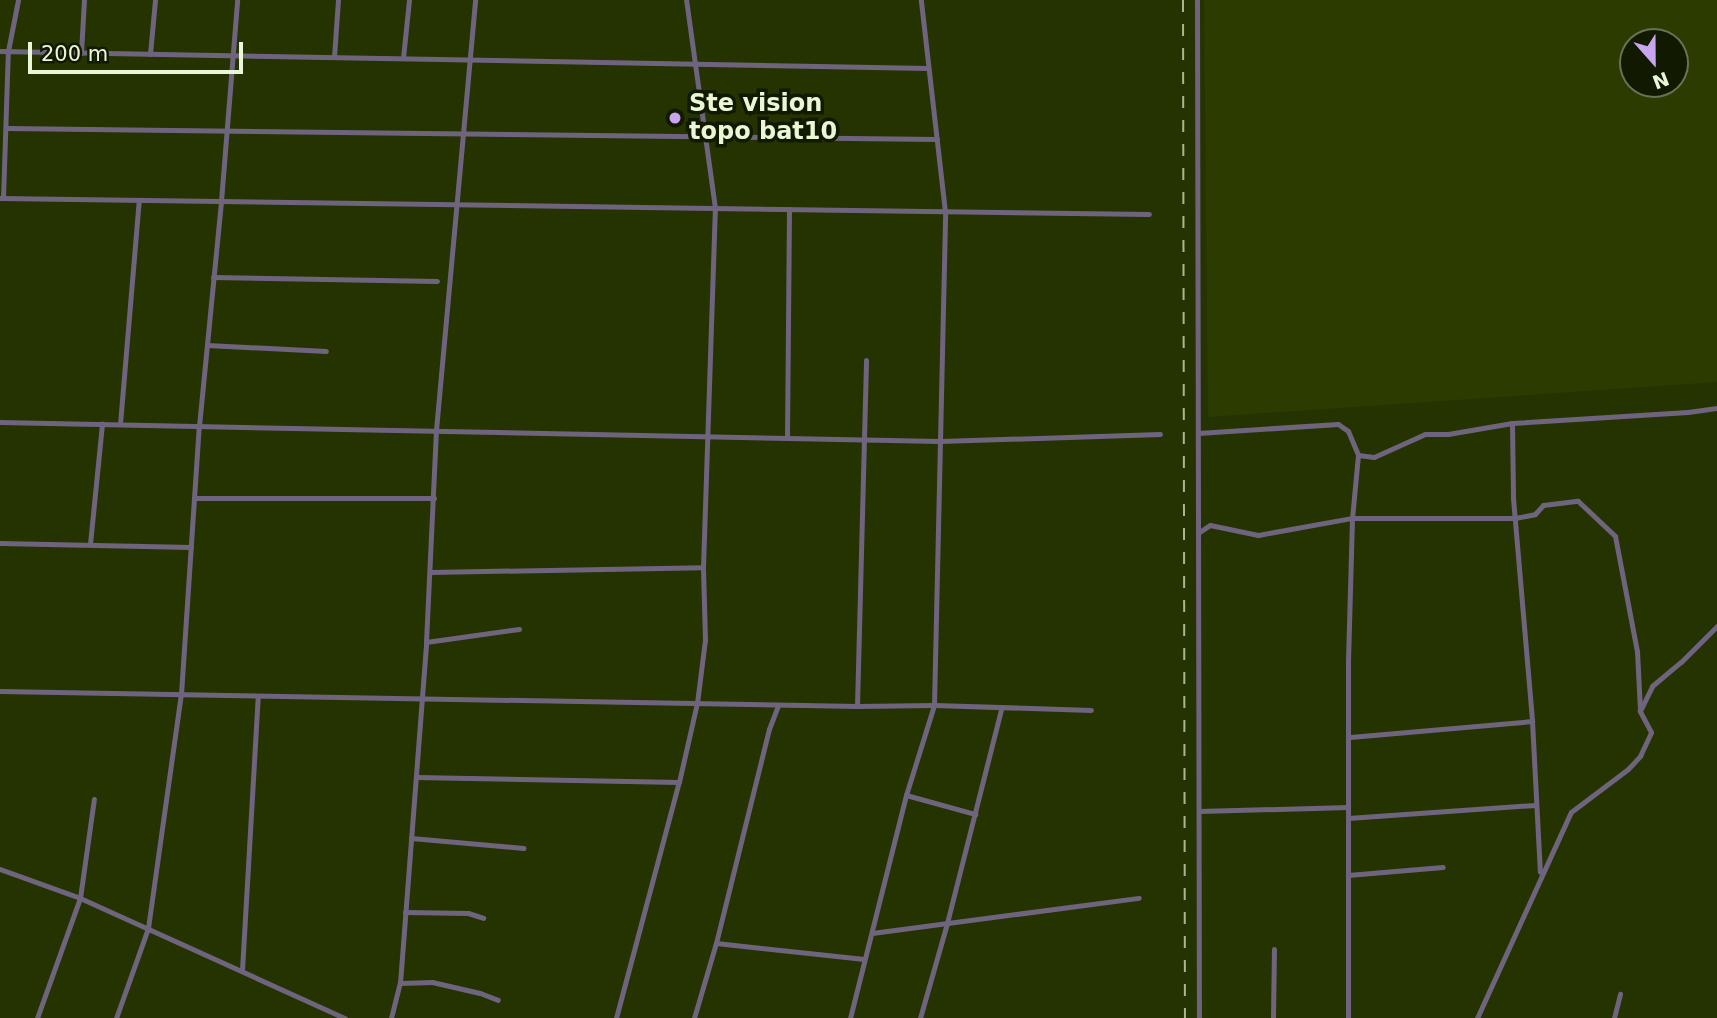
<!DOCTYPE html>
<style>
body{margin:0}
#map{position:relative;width:1717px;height:1018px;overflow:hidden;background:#253301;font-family:"DejaVu Sans",sans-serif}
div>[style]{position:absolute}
.built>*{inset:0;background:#2c3c01}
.minor>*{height:5px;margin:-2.5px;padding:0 2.5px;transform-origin:2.5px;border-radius:2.5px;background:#6f647e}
.rail>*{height:2px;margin-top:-1px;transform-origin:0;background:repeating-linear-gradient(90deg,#a9b790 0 12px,transparent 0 24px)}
.dots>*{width:19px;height:19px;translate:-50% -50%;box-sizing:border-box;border:4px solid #111901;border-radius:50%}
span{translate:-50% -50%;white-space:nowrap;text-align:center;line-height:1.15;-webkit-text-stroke:7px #111901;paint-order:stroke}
.poi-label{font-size:24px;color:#eaf7d6;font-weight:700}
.left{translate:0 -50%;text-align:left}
.north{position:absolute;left:1619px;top:28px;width:70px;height:70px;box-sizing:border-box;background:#111901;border:2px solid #687256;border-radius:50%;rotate:159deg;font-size:19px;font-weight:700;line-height:28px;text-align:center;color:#eaf7d6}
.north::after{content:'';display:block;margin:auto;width:24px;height:32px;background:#c7a6ef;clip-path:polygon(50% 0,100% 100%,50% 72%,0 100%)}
.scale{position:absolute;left:28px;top:42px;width:215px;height:32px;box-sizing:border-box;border:4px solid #eaf7d6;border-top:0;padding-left:9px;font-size:21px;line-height:24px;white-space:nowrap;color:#eaf7d6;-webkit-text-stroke:5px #111901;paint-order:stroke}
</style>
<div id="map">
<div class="built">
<i style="clip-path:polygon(evenodd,1204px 0,1717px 0,1717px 382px,1208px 417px,1204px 0,1633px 42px,1675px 42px,1675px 84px,1633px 84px,1633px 42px)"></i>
</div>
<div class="minor">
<i style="left:1197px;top:0;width:1018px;rotate:89.89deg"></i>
<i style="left:0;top:51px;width:928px;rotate:1.05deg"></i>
<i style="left:81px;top:53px;width:53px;rotate:-86.8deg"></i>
<i style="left:150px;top:54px;width:54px;rotate:-84.7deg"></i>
<i style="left:334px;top:57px;width:57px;rotate:-86deg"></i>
<i style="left:403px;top:58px;width:58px;rotate:-84.1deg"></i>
<i style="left:6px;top:128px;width:931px;rotate:0.68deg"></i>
<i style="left:0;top:198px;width:1149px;rotate:0.8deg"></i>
<i style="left:3px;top:198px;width:147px;rotate:-88.1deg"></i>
<i style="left:8px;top:51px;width:52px;rotate:-78.9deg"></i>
<i style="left:213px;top:277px;width:224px;rotate:1deg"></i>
<i style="left:207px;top:345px;width:119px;rotate:2.9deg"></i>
<i style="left:0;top:422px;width:940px;rotate:1.16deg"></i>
<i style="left:940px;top:441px;width:220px;rotate:-1.8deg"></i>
<i style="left:1512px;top:423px;width:75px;rotate:89.2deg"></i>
<i style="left:1513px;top:498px;width:224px;rotate:85.1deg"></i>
<i style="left:1532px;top:721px;width:151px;rotate:87deg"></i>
<i style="left:120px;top:424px;width:225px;rotate:-85.2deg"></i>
<i style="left:1198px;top:433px;width:140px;rotate:-3.7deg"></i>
<i style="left:1338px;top:424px;width:12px;rotate:35deg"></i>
<i style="left:1348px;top:431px;width:26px;rotate:67deg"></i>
<i style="left:1358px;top:455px;width:63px;rotate:95.4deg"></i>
<i style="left:1352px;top:518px;width:145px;rotate:91.6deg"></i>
<i style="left:1348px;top:663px;width:355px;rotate:90deg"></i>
<i style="left:787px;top:438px;width:229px;rotate:-89.5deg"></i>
<i style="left:1358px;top:455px;width:16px;rotate:7deg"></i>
<i style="left:1374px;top:457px;width:56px;rotate:-24.3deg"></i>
<i style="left:1425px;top:434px;width:23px"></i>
<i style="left:1448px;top:434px;width:65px;rotate:-9.8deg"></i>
<i style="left:1512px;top:423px;width:176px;rotate:-3.6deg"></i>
<i style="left:1688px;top:412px;width:29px;rotate:-8deg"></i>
<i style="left:194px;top:498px;width:240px"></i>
<i style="left:1198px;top:533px;width:14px;rotate:-34deg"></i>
<i style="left:1210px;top:525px;width:49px;rotate:11.8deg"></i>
<i style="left:1258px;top:535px;width:96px;rotate:-10.3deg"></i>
<i style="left:1352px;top:518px;width:163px"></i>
<i style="left:1515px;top:518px;width:20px;rotate:-11deg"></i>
<i style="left:1535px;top:514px;width:12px;rotate:-48deg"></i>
<i style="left:1543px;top:505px;width:35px;rotate:-7deg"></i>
<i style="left:1578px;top:501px;width:51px;rotate:43.4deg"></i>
<i style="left:1615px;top:536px;width:117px;rotate:79.2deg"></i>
<i style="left:1637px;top:651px;width:60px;rotate:87.1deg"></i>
<i style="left:0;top:543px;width:191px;rotate:1.2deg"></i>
<i style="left:90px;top:544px;width:121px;rotate:-84.3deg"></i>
<i style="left:430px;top:572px;width:273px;rotate:-1deg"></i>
<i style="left:426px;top:642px;width:94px;rotate:-8deg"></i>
<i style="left:0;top:691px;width:857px;rotate:1deg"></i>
<i style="left:857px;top:706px;width:77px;rotate:-0.7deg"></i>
<i style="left:934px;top:705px;width:157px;rotate:1.8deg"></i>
<i style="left:857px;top:706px;width:346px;rotate:-88.5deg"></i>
<i style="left:1350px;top:737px;width:183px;rotate:-5deg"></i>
<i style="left:416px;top:777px;width:263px;rotate:1.1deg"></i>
<i style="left:906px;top:795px;width:72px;rotate:15.4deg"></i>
<i style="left:1199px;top:811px;width:149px;rotate:-1.5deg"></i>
<i style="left:1348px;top:818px;width:188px;rotate:-4deg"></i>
<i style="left:411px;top:838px;width:113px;rotate:5.1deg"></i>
<i style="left:0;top:869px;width:85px;rotate:19.9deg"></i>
<i style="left:80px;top:898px;width:291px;rotate:24.4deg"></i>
<i style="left:1348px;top:875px;width:95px;rotate:-4.8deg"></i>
<i style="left:405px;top:912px;width:63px;rotate:0.9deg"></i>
<i style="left:468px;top:913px;width:16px;rotate:18deg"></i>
<i style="left:872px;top:933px;width:269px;rotate:-7.5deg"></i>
<i style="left:716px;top:943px;width:149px;rotate:6.2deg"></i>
<i style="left:242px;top:970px;width:274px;rotate:-86.7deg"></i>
<i style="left:400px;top:983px;width:32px;rotate:-2deg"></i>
<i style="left:432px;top:982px;width:49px;rotate:12.9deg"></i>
<i style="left:480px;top:993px;width:19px;rotate:21deg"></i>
<i style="left:37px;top:1018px;width:127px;rotate:-70.3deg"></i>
<i style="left:80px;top:898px;width:100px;rotate:-82deg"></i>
<i style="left:116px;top:1018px;width:96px;rotate:-70.4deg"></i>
<i style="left:148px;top:928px;width:236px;rotate:-82deg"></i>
<i style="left:181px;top:694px;width:269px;rotate:-86.2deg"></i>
<i style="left:199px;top:426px;width:226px;rotate:-84.4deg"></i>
<i style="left:221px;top:201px;width:202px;rotate:-85.4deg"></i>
<i style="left:391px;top:1018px;width:36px;rotate:-76deg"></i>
<i style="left:400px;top:983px;width:342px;rotate:-85.6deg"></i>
<i style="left:426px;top:642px;width:212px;rotate:-87.3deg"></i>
<i style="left:436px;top:430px;width:432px;rotate:-84.8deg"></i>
<i style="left:616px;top:1018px;width:244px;rotate:-75.1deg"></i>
<i style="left:679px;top:782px;width:81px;rotate:-77.2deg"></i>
<i style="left:697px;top:703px;width:64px;rotate:-82.8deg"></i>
<i style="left:705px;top:640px;width:73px;rotate:-91.6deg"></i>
<i style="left:703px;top:567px;width:359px;rotate:-88.1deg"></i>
<i style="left:715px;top:208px;width:210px;rotate:-97.9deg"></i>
<i style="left:694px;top:1018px;width:78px;rotate:-73.7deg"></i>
<i style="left:716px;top:943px;width:220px;rotate:-76.1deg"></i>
<i style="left:769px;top:729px;width:26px;rotate:-69deg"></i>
<i style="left:850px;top:1018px;width:230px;rotate:-75.9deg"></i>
<i style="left:906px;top:795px;width:94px;rotate:-72.7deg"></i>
<i style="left:934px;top:705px;width:493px;rotate:-88.7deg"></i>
<i style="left:945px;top:212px;width:213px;rotate:-96.5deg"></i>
<i style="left:920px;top:1018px;width:99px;rotate:-74.1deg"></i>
<i style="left:947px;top:923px;width:221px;rotate:-75.8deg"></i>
<i style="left:1273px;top:1018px;width:69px;rotate:-89.2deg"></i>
<i style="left:1477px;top:1018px;width:226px;rotate:-65.5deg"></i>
<i style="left:1571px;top:812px;width:71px;rotate:-37deg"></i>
<i style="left:1628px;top:769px;width:18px;rotate:-47deg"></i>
<i style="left:1640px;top:756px;width:26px;rotate:-65deg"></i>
<i style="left:1651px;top:732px;width:24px;rotate:-118deg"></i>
<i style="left:1640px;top:711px;width:28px;rotate:-64deg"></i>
<i style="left:1652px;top:686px;width:38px;rotate:-40deg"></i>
<i style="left:1681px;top:662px;width:51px;rotate:-45deg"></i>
<i style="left:1614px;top:1018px;width:25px;rotate:-76deg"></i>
</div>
<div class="rail">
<i style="left:1183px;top:0;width:1018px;rotate:89.89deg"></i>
</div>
<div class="dots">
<i style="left:675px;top:118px;background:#c7a6ef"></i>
</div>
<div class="poi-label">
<span class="left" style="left:689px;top:118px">Ste vision<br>topo bat10</span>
</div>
<div class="north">N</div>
<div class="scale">200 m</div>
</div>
